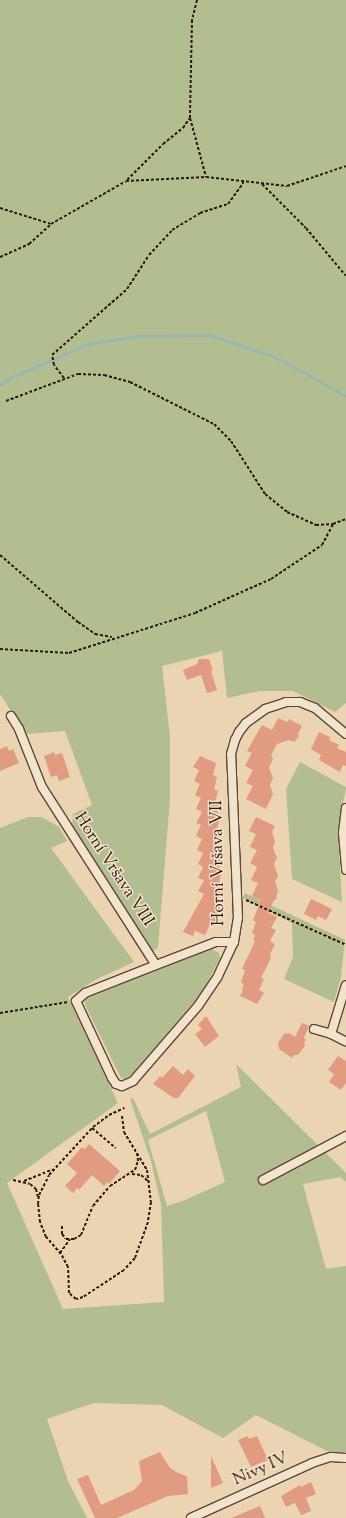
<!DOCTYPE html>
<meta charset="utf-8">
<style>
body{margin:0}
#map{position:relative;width:346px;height:1518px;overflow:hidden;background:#ebd4b2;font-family:"Sorts Mill Goudy",serif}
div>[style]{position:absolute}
.green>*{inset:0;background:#b2be90}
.stream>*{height:3px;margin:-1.5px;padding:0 1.5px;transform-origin:1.5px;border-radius:1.5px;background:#98b8ae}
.building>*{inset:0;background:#e19b81}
.path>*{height:2px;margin-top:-1px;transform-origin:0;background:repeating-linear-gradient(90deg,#301804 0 3px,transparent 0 5px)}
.roads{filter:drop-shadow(1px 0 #5f4730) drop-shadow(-1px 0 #5f4730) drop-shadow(0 1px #5f4730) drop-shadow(0 -1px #5f4730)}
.minor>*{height:8px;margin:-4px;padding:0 4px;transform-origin:4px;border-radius:4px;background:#f2e3cd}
span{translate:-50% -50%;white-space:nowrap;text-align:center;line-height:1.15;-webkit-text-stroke:3px #f2e3cd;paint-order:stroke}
.street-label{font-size:17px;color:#301804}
</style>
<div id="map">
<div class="green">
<i style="clip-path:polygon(0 0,346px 0,346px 703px,335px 712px,293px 691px,260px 691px,227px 698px,222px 651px,162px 666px,170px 737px,170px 799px,158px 947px,145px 959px,71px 839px,73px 814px,92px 805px,65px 731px,25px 734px,0 694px)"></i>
<i style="clip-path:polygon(300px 762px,346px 787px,338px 830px,342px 902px,292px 879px,286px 789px)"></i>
<i style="clip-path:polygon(evenodd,28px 817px,42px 817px,59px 827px,67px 841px,51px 848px,134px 962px,95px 980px,68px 997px,118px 1103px,7px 1183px,63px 1309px,164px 1302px,161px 1204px,151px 1161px,130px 1099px,133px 1098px,150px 1134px,241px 1087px,236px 1064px,346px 1173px,346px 1182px,340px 1177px,303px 1184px,326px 1269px,346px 1266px,346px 1452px,329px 1452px,256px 1415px,223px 1438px,162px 1405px,94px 1403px,47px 1419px,68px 1481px,87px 1518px,0 1518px,0 828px,28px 817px,206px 1111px,225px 1182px,185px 1200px,167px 1206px,148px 1140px,206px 1111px)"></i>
<i style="clip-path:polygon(245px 893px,345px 940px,341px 977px,334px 1002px,284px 979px,293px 957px,292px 923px,243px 898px)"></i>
<i style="clip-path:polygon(212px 949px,219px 953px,220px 958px,203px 991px,134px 1072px,126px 1079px,121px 1078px,85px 1005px,85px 1000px,90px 996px)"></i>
</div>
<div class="stream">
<i style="left:0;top:385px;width:14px;rotate:-34deg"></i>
<i style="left:12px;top:377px;width:83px;rotate:-23.5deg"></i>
<i style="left:88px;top:344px;width:49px;rotate:-9.5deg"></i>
<i style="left:136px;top:336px;width:74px;rotate:-0.8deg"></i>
<i style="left:210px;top:335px;width:69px;rotate:18.7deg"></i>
<i style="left:275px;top:357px;width:81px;rotate:28.8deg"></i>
</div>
<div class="building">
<i style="clip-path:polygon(199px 659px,209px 659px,213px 670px,211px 671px,217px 690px,207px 693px,201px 675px,187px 680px,183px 670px,197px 664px)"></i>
<i style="clip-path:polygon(278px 718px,287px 722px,289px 719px,302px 726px,298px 734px,299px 736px,294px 742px,289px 740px,277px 744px,271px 755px,273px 759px,269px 768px,273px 778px,270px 785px,273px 794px,266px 809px,246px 799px,253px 786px,246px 783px,253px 770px,245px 766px,252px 753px,247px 751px,262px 725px,272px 730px)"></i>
<i style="clip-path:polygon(319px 732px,330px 737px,329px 740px,339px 745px,337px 748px,346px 752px,346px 766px,343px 765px,340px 772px,319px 760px,321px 755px,311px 749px)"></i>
<i style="clip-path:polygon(7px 746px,9px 751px,13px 749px,19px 763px,0 771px,0 749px)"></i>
<i style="clip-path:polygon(54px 752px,55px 755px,62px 753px,70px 777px,59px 781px,57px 775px,51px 777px,44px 756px)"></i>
<i style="clip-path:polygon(200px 756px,216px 763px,213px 775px,217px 777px,214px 789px,218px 791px,215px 803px,219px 805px,217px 811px,218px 812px,216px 817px,220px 819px,216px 831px,220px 833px,216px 845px,221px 846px,218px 853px,220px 853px,217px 858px,221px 860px,218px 872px,221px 874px,218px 886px,222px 888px,218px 900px,222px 902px,219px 908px,221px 909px,219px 913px,220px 914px,215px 926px,210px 924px,205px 935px,195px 931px,193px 936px,183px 932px,204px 894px,198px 891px,204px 880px,198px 878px,203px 867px,198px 864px,203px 853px,197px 850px,202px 839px,196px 836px,201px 825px,196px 823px,202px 812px,196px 809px,201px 798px,195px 795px,200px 784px,194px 781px,199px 770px,193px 767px)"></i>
<i style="clip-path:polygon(256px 817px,275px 826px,272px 832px,275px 842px,273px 848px,277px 858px,274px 864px,278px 876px,275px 881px,278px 891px,276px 897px,277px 899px,274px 900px,268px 913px,277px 917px,271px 928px,276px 930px,270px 941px,275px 944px,270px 954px,271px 955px,270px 960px,261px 978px,264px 979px,259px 990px,264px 993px,257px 1004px,240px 996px,243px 990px,242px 989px,244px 984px,241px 983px,245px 970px,242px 969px,255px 941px,253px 940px,255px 935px,252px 933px,256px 922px,253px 920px,261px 900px,252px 896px,258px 883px,251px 880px,257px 867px,250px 863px,257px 850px,250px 847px,256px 834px,249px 831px)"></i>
<i style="clip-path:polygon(311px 899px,332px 909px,326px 920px,318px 916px,316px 920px,304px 914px)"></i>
<i style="clip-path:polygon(206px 1016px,219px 1036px,205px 1047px,195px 1034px,202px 1029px,198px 1025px)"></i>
<i style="clip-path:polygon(302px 1023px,309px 1026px,304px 1038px,306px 1040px,304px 1043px,305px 1046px,298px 1055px,294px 1055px,292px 1058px,279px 1049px,278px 1043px,284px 1034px,289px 1033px,295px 1037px)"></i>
<i style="clip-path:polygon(338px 1056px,346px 1061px,346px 1083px,341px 1090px,329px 1082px,334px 1074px,328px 1070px)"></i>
<i style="clip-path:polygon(173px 1066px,183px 1075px,188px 1069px,195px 1076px,178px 1098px,174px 1098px,153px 1084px,160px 1076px,162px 1078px)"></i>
<i style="clip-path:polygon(89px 1144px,120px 1171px,109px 1184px,107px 1182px,104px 1186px,92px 1175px,79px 1190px,77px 1188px,73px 1193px,65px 1186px,77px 1173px,67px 1164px,82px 1147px,85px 1149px)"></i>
<i style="clip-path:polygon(248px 1436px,249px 1439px,257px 1436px,268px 1460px,251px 1467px,238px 1440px)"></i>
<i style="clip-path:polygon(160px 1452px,170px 1468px,178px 1473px,187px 1476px,188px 1494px,168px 1496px,117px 1518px,95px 1518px,77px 1479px,88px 1475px,101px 1505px,134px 1490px,142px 1481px,139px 1461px)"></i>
<i style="clip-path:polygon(211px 1456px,223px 1483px,211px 1488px)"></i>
<i style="clip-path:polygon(311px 1482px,316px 1494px,306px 1498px,311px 1511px,301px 1515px,295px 1503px,286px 1507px,281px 1496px,300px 1485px,301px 1487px)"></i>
<i style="clip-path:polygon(260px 1506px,265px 1518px,231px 1518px)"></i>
</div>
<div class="path">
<i style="left:197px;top:0;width:21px;rotate:104deg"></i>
<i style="left:192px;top:20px;width:98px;rotate:91.2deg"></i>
<i style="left:190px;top:118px;width:61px;rotate:74.8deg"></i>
<i style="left:127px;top:180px;width:51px;rotate:-45deg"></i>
<i style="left:163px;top:144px;width:26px;rotate:-39deg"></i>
<i style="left:183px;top:128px;width:11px;rotate:-56deg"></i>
<i style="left:262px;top:184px;width:62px;rotate:45deg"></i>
<i style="left:306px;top:228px;width:62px;rotate:50.2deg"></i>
<i style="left:0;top:208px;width:53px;rotate:17.4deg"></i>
<i style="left:0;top:257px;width:32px;rotate:-24deg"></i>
<i style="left:29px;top:244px;width:30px;rotate:-42deg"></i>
<i style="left:51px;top:224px;width:86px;rotate:-29.8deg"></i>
<i style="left:126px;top:181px;width:80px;rotate:-2.9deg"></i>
<i style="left:206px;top:177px;width:81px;rotate:6.3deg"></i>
<i style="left:287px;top:186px;width:62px;rotate:-18.7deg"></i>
<i style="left:64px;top:378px;width:16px;rotate:-128deg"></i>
<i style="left:54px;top:365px;width:10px;rotate:-101deg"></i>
<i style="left:52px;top:355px;width:100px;rotate:-41.3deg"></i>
<i style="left:127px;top:289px;width:40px;rotate:-57.1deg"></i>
<i style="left:149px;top:255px;width:34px;rotate:-47deg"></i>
<i style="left:172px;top:230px;width:33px;rotate:-31deg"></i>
<i style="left:200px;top:213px;width:29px;rotate:-18deg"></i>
<i style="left:228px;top:204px;width:26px;rotate:-54deg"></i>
<i style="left:243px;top:183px;width:3px;rotate:-90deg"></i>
<i style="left:6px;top:401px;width:77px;rotate:-20.6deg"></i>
<i style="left:78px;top:374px;width:26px;rotate:2deg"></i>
<i style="left:104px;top:375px;width:27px;rotate:15deg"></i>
<i style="left:130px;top:382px;width:94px;rotate:26.6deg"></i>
<i style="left:214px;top:424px;width:24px;rotate:45deg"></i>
<i style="left:231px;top:441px;width:63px;rotate:57.3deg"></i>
<i style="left:265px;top:494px;width:28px;rotate:39deg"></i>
<i style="left:287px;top:512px;width:32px;rotate:24deg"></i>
<i style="left:316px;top:525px;width:17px;rotate:-3deg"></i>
<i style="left:0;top:555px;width:103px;rotate:40.7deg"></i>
<i style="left:78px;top:622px;width:21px;rotate:35deg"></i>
<i style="left:95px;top:634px;width:17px;rotate:10deg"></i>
<i style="left:0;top:649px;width:69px;rotate:3.3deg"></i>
<i style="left:69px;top:653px;width:132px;rotate:-17.6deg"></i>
<i style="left:195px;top:613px;width:83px;rotate:-24.1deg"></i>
<i style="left:271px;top:579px;width:61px;rotate:-33.7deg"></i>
<i style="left:322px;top:545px;width:24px;rotate:-62deg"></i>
<i style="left:333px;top:524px;width:14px;rotate:-21deg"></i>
<i style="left:246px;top:900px;width:110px;rotate:24.2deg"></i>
<i style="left:0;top:1013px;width:69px;rotate:-9.2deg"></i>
<i style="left:122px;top:1116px;width:16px;rotate:83deg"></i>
<i style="left:124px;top:1132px;width:44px;rotate:58.8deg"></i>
<i style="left:147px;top:1170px;width:32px;rotate:83deg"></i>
<i style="left:151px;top:1202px;width:20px;rotate:99deg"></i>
<i style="left:148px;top:1222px;width:38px;rotate:110deg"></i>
<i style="left:135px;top:1258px;width:16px;rotate:133deg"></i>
<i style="left:124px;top:1270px;width:49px;rotate:146.6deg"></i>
<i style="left:83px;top:1297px;width:7px;rotate:164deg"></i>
<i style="left:76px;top:1299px;width:9px;rotate:-139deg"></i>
<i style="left:69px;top:1293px;width:26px;rotate:-92deg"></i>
<i style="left:68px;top:1267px;width:15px;rotate:-118deg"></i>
<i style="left:61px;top:1254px;width:23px;rotate:-131deg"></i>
<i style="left:46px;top:1237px;width:16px;rotate:-112deg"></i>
<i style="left:40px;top:1222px;width:18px;rotate:-96deg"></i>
<i style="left:38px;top:1204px;width:9px;rotate:-84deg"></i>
<i style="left:39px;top:1195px;width:22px;rotate:-63deg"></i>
<i style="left:49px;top:1175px;width:65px;rotate:-47.5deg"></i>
<i style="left:93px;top:1127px;width:20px;rotate:-37deg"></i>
<i style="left:109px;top:1115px;width:17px;rotate:-25deg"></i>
<i style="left:92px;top:1128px;width:31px;rotate:40deg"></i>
<i style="left:132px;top:1174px;width:9px;rotate:6deg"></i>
<i style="left:141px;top:1175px;width:11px;rotate:41deg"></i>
<i style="left:13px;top:1180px;width:17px;rotate:13deg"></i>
<i style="left:30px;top:1184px;width:8px;rotate:40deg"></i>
<i style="left:36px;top:1189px;width:8px;rotate:76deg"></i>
<i style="left:24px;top:1181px;width:31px;rotate:-22deg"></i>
<i style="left:62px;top:1226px;width:8px;rotate:90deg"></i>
<i style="left:62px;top:1234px;width:6px;rotate:51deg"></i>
<i style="left:66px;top:1239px;width:8px"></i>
<i style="left:74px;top:1239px;width:8px;rotate:-30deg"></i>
<i style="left:81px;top:1235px;width:31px;rotate:-68deg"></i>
<i style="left:93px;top:1206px;width:26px;rotate:-50deg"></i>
<i style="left:110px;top:1186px;width:30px;rotate:-33deg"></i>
<i style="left:135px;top:1170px;width:9px;rotate:-72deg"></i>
<i style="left:138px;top:1161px;width:8px;rotate:-97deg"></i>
<i style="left:60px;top:1253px;width:17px;rotate:-54deg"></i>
</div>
<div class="roads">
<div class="minor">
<i style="left:11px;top:716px;width:15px;rotate:58deg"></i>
<i style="left:19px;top:729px;width:62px;rotate:68.4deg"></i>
<i style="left:42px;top:787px;width:211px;rotate:57.4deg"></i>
<i style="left:156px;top:965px;width:64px;rotate:-21deg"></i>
<i style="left:216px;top:942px;width:18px"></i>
<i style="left:346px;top:808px;width:25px;rotate:97deg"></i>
<i style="left:343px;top:833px;width:37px;rotate:85deg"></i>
<i style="left:156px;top:965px;width:76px;rotate:158.5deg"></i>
<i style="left:85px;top:993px;width:12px;rotate:138deg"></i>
<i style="left:76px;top:1001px;width:85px;rotate:64.9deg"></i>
<i style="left:112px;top:1078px;width:7px;rotate:56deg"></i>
<i style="left:116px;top:1084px;width:6px;rotate:18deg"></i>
<i style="left:122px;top:1086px;width:12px;rotate:-24deg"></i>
<i style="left:133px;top:1081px;width:99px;rotate:-49.1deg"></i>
<i style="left:198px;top:1006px;width:34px;rotate:-56deg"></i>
<i style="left:217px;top:978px;width:40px;rotate:-65deg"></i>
<i style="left:234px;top:942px;width:24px;rotate:-81deg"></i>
<i style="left:238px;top:918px;width:164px;rotate:-92.4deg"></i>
<i style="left:231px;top:754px;width:15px;rotate:-74deg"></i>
<i style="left:235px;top:740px;width:9px;rotate:-63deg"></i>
<i style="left:239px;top:732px;width:11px;rotate:-52deg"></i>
<i style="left:246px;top:723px;width:24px;rotate:-36deg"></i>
<i style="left:265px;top:709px;width:22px;rotate:-18deg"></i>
<i style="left:286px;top:702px;width:14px"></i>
<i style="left:300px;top:702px;width:16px;rotate:22deg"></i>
<i style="left:315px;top:708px;width:40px;rotate:40deg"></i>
<i style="left:314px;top:1029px;width:18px;rotate:16deg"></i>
<i style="left:331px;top:1034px;width:51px;rotate:-73deg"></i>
<i style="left:331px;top:1034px;width:16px;rotate:27deg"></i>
<i style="left:263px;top:1180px;width:94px;rotate:-27.9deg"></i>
<i style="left:191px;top:1518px;width:133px;rotate:-24.4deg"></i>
<i style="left:312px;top:1463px;width:20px;rotate:-18deg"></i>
<i style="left:331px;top:1457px;width:15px;rotate:4deg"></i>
</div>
</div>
<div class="street-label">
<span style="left:219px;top:863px;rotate:-91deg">Horní Vršava VII</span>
<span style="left:113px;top:870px;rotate:57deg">Horní Vršava VIII</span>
<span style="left:261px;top:1470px;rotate:-24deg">Nivy IV</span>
</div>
</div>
